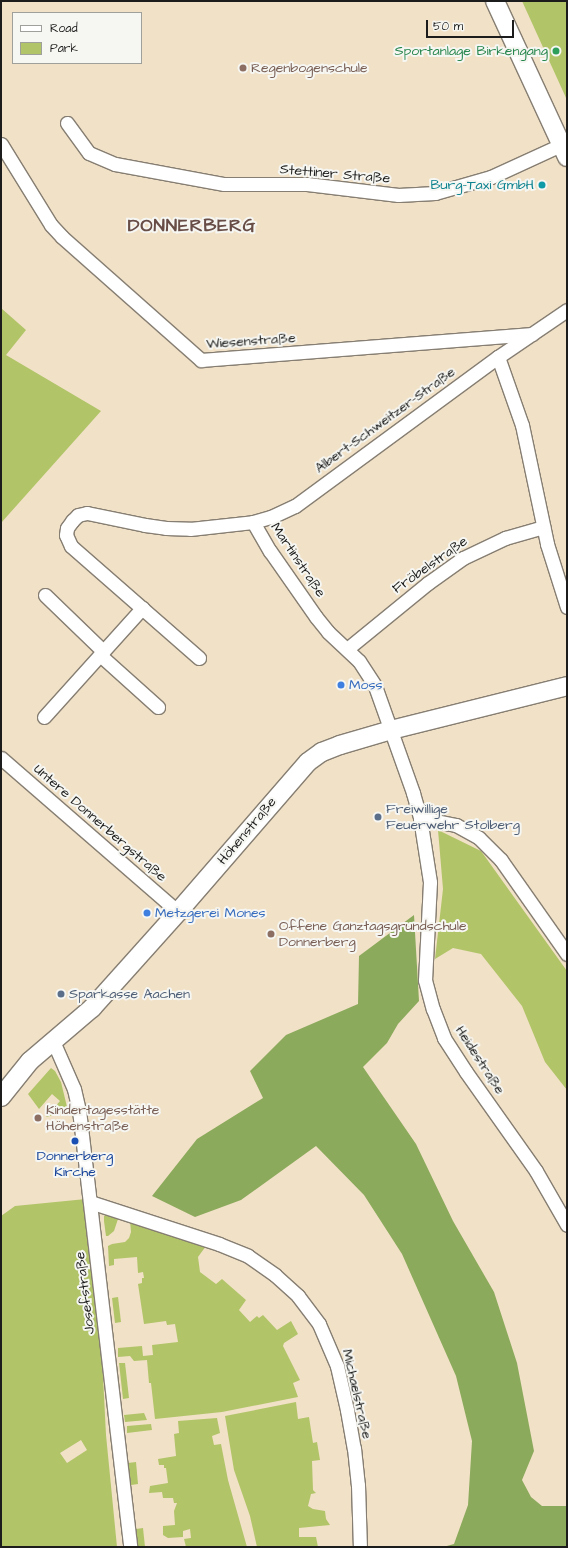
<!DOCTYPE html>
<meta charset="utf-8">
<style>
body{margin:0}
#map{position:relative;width:568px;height:1548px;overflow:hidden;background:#f1e1c7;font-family:"Architects Daughter",sans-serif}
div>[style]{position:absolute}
.green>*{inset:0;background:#b1c468}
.forest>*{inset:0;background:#8caa5c}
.roads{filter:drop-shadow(1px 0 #867e72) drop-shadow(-1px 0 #867e72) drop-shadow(0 1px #867e72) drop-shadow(0 -1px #867e72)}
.street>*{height:13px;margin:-6.5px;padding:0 6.5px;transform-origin:6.5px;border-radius:6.5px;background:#fff}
.secondary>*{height:18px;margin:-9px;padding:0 9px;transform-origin:9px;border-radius:9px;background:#fff}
.dots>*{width:11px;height:11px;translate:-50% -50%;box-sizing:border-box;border:2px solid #f6f6f2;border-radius:50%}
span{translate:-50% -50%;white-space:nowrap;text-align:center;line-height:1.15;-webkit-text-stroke:4px #f6f6f2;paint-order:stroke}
.leisure-label{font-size:14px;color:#27864d}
.right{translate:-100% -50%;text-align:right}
.education-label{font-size:14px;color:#785e54}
.left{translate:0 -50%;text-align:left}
.street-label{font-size:14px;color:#1c1c1c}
.culture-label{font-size:14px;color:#0d838f}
.shop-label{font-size:14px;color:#366cbe}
.service-label{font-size:14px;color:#4e5e75}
.transit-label{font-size:14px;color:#164399}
.district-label{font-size:18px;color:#674d45;font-weight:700;letter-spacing:1px}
.frame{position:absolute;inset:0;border:2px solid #1c1c1c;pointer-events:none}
.legend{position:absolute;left:12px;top:12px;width:130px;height:52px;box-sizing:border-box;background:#f6f6f2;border:1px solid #9f9f9c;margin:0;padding:5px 7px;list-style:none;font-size:12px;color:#1c1c1c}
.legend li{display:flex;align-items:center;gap:8px;height:20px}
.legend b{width:20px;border:1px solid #9f9f9c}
.scale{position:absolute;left:426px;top:20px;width:88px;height:18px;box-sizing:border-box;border:2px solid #1c1c1c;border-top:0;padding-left:5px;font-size:12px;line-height:14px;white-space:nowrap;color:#1c1c1c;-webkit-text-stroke:3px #f6f6f2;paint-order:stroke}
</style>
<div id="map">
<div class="green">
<i style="clip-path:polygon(522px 1px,567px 1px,567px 100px)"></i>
<i style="clip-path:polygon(1px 308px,26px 330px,6px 355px,101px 411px,1px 523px)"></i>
<i style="clip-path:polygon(438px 830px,481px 851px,567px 971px,567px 1090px,545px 1062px,522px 1006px,481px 954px,453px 948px,435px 959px,443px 889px)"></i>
<i style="clip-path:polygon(51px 1068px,55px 1071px,61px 1082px,68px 1111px,46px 1117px,60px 1101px,52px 1094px,39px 1109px,28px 1094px)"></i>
<i style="clip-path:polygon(evenodd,86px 1199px,100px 1317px,106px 1435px,117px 1547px,1px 1547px,1px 1216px,15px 1206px,86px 1199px,81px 1440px,87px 1450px,67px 1463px,60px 1453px,81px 1440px)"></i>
<i style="clip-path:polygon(108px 1214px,118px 1219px,114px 1231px,108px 1236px,106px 1236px,104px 1221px,104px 1216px)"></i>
<i style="clip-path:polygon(130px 1221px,206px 1246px,198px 1257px,200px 1272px,216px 1284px,222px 1279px,246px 1300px,239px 1310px,250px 1322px,257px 1316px,259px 1318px,263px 1315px,277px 1330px,291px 1321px,298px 1334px,284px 1343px,283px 1346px,300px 1380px,293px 1383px,298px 1397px,222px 1412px,155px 1419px,151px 1383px,149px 1383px,147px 1360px,134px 1361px,130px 1356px,118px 1357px,118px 1348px,142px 1346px,143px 1356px,153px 1355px,152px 1345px,178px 1342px,175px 1324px,167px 1325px,166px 1321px,144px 1324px,138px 1284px,142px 1283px,142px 1278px,144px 1278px,143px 1272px,138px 1273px,137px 1257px,114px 1259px,114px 1265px,109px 1266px,108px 1246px,112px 1244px,125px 1242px,129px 1238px,131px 1232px)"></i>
<i style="clip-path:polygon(118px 1297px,121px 1322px,115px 1323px,112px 1298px)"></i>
<i style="clip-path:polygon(119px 1363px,125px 1363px,129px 1398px,123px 1399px)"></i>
<i style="clip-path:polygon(296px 1402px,298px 1419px,309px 1417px,313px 1443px,317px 1442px,320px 1460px,312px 1461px,313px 1490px,316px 1493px,311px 1494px,308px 1506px,313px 1509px,325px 1511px,326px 1519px,330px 1525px,299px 1528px,299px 1537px,316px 1537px,318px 1547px,257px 1547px,250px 1516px,234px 1470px,225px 1416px)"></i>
<i style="clip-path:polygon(144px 1413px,147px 1420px,125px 1422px,124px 1415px)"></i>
<i style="clip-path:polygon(217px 1418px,220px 1433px,212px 1436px,214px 1445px,221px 1444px,228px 1480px,247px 1547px,186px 1547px,184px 1539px,191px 1538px,190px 1529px,183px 1531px,183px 1537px,168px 1538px,163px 1535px,163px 1526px,175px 1525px,174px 1511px,177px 1503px,174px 1503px,173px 1498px,163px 1498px,162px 1492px,149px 1493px,150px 1486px,168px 1483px,166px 1468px,164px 1468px,164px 1465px,159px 1465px,158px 1459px,176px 1456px,174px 1434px,179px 1433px,178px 1421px)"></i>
<i style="clip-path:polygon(151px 1424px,152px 1430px,127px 1433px,127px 1426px)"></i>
<i style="clip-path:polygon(136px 1462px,138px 1484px,131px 1485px,128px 1463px)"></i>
<i style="clip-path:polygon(143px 1528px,145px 1547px,138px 1547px,136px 1529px)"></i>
</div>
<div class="forest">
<i style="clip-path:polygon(414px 915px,419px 1001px,398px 1024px,387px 1043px,363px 1067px,416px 1144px,453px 1221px,494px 1292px,517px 1363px,534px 1451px,522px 1480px,531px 1497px,542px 1506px,567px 1506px,567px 1547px,443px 1547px,454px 1544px,468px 1505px,472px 1441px,456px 1376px,402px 1254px,364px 1195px,316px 1146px,241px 1200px,195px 1217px,152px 1196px,197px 1139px,263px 1098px,250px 1071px,286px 1035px,358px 1004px,359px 956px)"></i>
</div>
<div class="roads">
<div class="street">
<i style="left:67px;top:123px;width:37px;rotate:54deg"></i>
<i style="left:89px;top:153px;width:28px;rotate:23deg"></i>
<i style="left:115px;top:164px;width:111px;rotate:10.4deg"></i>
<i style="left:224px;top:184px;width:83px"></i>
<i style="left:307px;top:184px;width:92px;rotate:6.9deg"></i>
<i style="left:398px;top:195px;width:37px;rotate:-3deg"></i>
<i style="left:435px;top:193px;width:58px;rotate:-15.9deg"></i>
<i style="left:491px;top:177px;width:77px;rotate:-24.6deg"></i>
<i style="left:1px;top:144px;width:95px;rotate:58.3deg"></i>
<i style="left:51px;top:225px;width:16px;rotate:47deg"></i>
<i style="left:62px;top:237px;width:186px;rotate:41.5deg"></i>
<i style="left:201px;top:360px;width:332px;rotate:-4.5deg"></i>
<i style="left:498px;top:357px;width:72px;rotate:70.6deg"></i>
<i style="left:522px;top:425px;width:122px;rotate:78.1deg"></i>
<i style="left:547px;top:544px;width:66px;rotate:72.4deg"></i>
<i style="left:253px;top:522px;width:19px;rotate:-16deg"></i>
<i style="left:271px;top:517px;width:26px;rotate:-25deg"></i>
<i style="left:295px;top:506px;width:252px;rotate:-36.3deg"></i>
<i style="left:498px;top:357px;width:83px;rotate:-34.3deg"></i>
<i style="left:45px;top:595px;width:81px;rotate:44deg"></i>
<i style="left:347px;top:649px;width:104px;rotate:-39.2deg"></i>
<i style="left:428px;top:583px;width:43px;rotate:-35.5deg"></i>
<i style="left:463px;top:558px;width:47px;rotate:-25.5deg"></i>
<i style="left:505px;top:538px;width:40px;rotate:-16deg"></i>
<i style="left:100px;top:655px;width:78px;rotate:41.9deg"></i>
<i style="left:199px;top:658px;width:170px;rotate:-138.8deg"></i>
<i style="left:71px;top:546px;width:12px;rotate:-114deg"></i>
<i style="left:66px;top:535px;width:7px;rotate:-82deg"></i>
<i style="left:67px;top:528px;width:9px;rotate:-54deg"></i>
<i style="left:72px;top:521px;width:8px;rotate:-45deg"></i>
<i style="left:78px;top:515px;width:9px;rotate:-13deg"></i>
<i style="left:87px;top:513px;width:59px;rotate:11.7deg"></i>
<i style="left:145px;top:525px;width:21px;rotate:8deg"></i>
<i style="left:166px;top:528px;width:24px;rotate:2deg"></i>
<i style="left:190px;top:529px;width:63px;rotate:-6.3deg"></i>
<i style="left:253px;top:522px;width:34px;rotate:60deg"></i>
<i style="left:270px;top:551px;width:80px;rotate:55.1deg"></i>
<i style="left:316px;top:617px;width:19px;rotate:51deg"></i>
<i style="left:328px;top:632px;width:42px;rotate:43.1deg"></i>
<i style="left:359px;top:661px;width:30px;rotate:57deg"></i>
<i style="left:375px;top:686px;width:114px;rotate:70.4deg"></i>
<i style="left:413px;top:793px;width:26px;rotate:74deg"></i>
<i style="left:420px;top:818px;width:65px;rotate:81.1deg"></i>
<i style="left:430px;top:882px;width:98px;rotate:92.9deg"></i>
<i style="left:425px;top:980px;width:30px;rotate:75deg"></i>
<i style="left:433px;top:1009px;width:31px;rotate:69deg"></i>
<i style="left:444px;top:1038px;width:40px;rotate:57.1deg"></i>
<i style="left:466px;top:1072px;width:121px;rotate:54.7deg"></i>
<i style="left:536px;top:1171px;width:62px;rotate:60.1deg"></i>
<i style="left:44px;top:717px;width:147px;rotate:-48deg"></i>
<i style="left:1px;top:758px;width:235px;rotate:41deg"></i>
<i style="left:420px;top:818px;width:37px;rotate:11deg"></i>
<i style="left:456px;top:825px;width:26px;rotate:29deg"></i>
<i style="left:479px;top:838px;width:31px;rotate:45deg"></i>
<i style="left:501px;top:860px;width:115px;rotate:54.9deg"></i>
<i style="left:53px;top:1041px;width:52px;rotate:66.4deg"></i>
<i style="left:74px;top:1089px;width:22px;rotate:77deg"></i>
<i style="left:79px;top:1110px;width:440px;rotate:83.3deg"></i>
<i style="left:90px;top:1202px;width:136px;rotate:18deg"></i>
<i style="left:219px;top:1244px;width:31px;rotate:22deg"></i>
<i style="left:248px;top:1256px;width:33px;rotate:35deg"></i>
<i style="left:275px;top:1275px;width:31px;rotate:42deg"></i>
<i style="left:298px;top:1296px;width:35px;rotate:53deg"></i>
<i style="left:319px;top:1324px;width:46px;rotate:66.8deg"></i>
<i style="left:337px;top:1366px;width:45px;rotate:77.2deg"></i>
<i style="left:347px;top:1410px;width:39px;rotate:80deg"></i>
<i style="left:354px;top:1448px;width:37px;rotate:84deg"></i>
<i style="left:358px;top:1485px;width:62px;rotate:88.2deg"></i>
</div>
<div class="secondary">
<i style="left:495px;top:1px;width:172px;rotate:65.2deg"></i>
<i style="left:1px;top:1097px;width:46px;rotate:-51.1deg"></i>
<i style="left:30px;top:1061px;width:82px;rotate:-40.5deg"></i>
<i style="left:92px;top:1008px;width:129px;rotate:-48.1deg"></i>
<i style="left:178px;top:912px;width:198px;rotate:-49.1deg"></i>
<i style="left:308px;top:762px;width:17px;rotate:-36deg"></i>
<i style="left:322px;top:752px;width:19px;rotate:-21deg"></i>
<i style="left:340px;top:745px;width:53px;rotate:-16.4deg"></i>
<i style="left:391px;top:730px;width:181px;rotate:-14deg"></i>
</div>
</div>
<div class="dots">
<i style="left:556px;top:51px;background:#2e9e5b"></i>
<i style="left:243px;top:68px;background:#8d6e63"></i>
<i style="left:542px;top:185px;background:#0f9aa8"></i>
<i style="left:341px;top:685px;background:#3f7fe0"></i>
<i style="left:378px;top:817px;background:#5c6f8a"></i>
<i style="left:147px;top:913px;background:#3f7fe0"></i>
<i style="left:271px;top:934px;background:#8d6e63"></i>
<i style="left:61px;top:994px;background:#5c6f8a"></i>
<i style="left:38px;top:1118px;background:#8d6e63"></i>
<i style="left:75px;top:1141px;background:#1a4fb4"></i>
</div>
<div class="leisure-label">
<span class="right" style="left:548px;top:51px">Sportanlage Birkengang</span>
</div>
<div class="education-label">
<span class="left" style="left:251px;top:68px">Regenbogenschule</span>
<span class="left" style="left:279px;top:934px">Offene Ganztagsgrundschule<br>Donnerberg</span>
<span class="left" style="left:46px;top:1118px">Kindertagesstätte<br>Höhenstraße</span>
</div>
<div class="street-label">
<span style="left:335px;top:174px;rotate:5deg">Stettiner Straße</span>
<span style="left:251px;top:341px;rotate:-4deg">Wiesenstraße</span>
<span style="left:385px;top:420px;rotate:-36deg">Albert-Schweitzer-Straße</span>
<span style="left:298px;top:560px;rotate:56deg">Martinstraße</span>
<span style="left:430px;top:565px;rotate:-35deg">Fröbelstraße</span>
<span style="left:100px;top:823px;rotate:41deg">Untere Donnerbergstraße</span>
<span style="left:247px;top:831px;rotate:-50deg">Höhenstraße</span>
<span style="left:480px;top:1060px;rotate:57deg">Heidestraße</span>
<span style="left:85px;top:1293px;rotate:-97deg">Josefstraße</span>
<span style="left:357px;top:1394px;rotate:77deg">Michaelstraße</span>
</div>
<div class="culture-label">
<span class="right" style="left:534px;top:185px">Burg-Taxi GmbH</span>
</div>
<div class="shop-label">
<span class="left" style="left:349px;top:685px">Moss</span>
<span class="left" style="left:155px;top:913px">Metzgerei Mones</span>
</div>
<div class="service-label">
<span class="left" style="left:386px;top:817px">Freiwillige<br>Feuerwehr Stolberg</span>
<span class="left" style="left:69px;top:994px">Sparkasse Aachen</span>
</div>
<div class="transit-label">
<span style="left:75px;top:1164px">Donnerberg<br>Kirche</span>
</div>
<div class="district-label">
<span style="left:192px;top:226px">DONNERBERG</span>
</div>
<div class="frame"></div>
<ul class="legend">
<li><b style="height:5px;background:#fff"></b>Road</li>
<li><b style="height:11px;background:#b1c468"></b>Park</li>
</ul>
<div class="scale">50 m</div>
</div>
